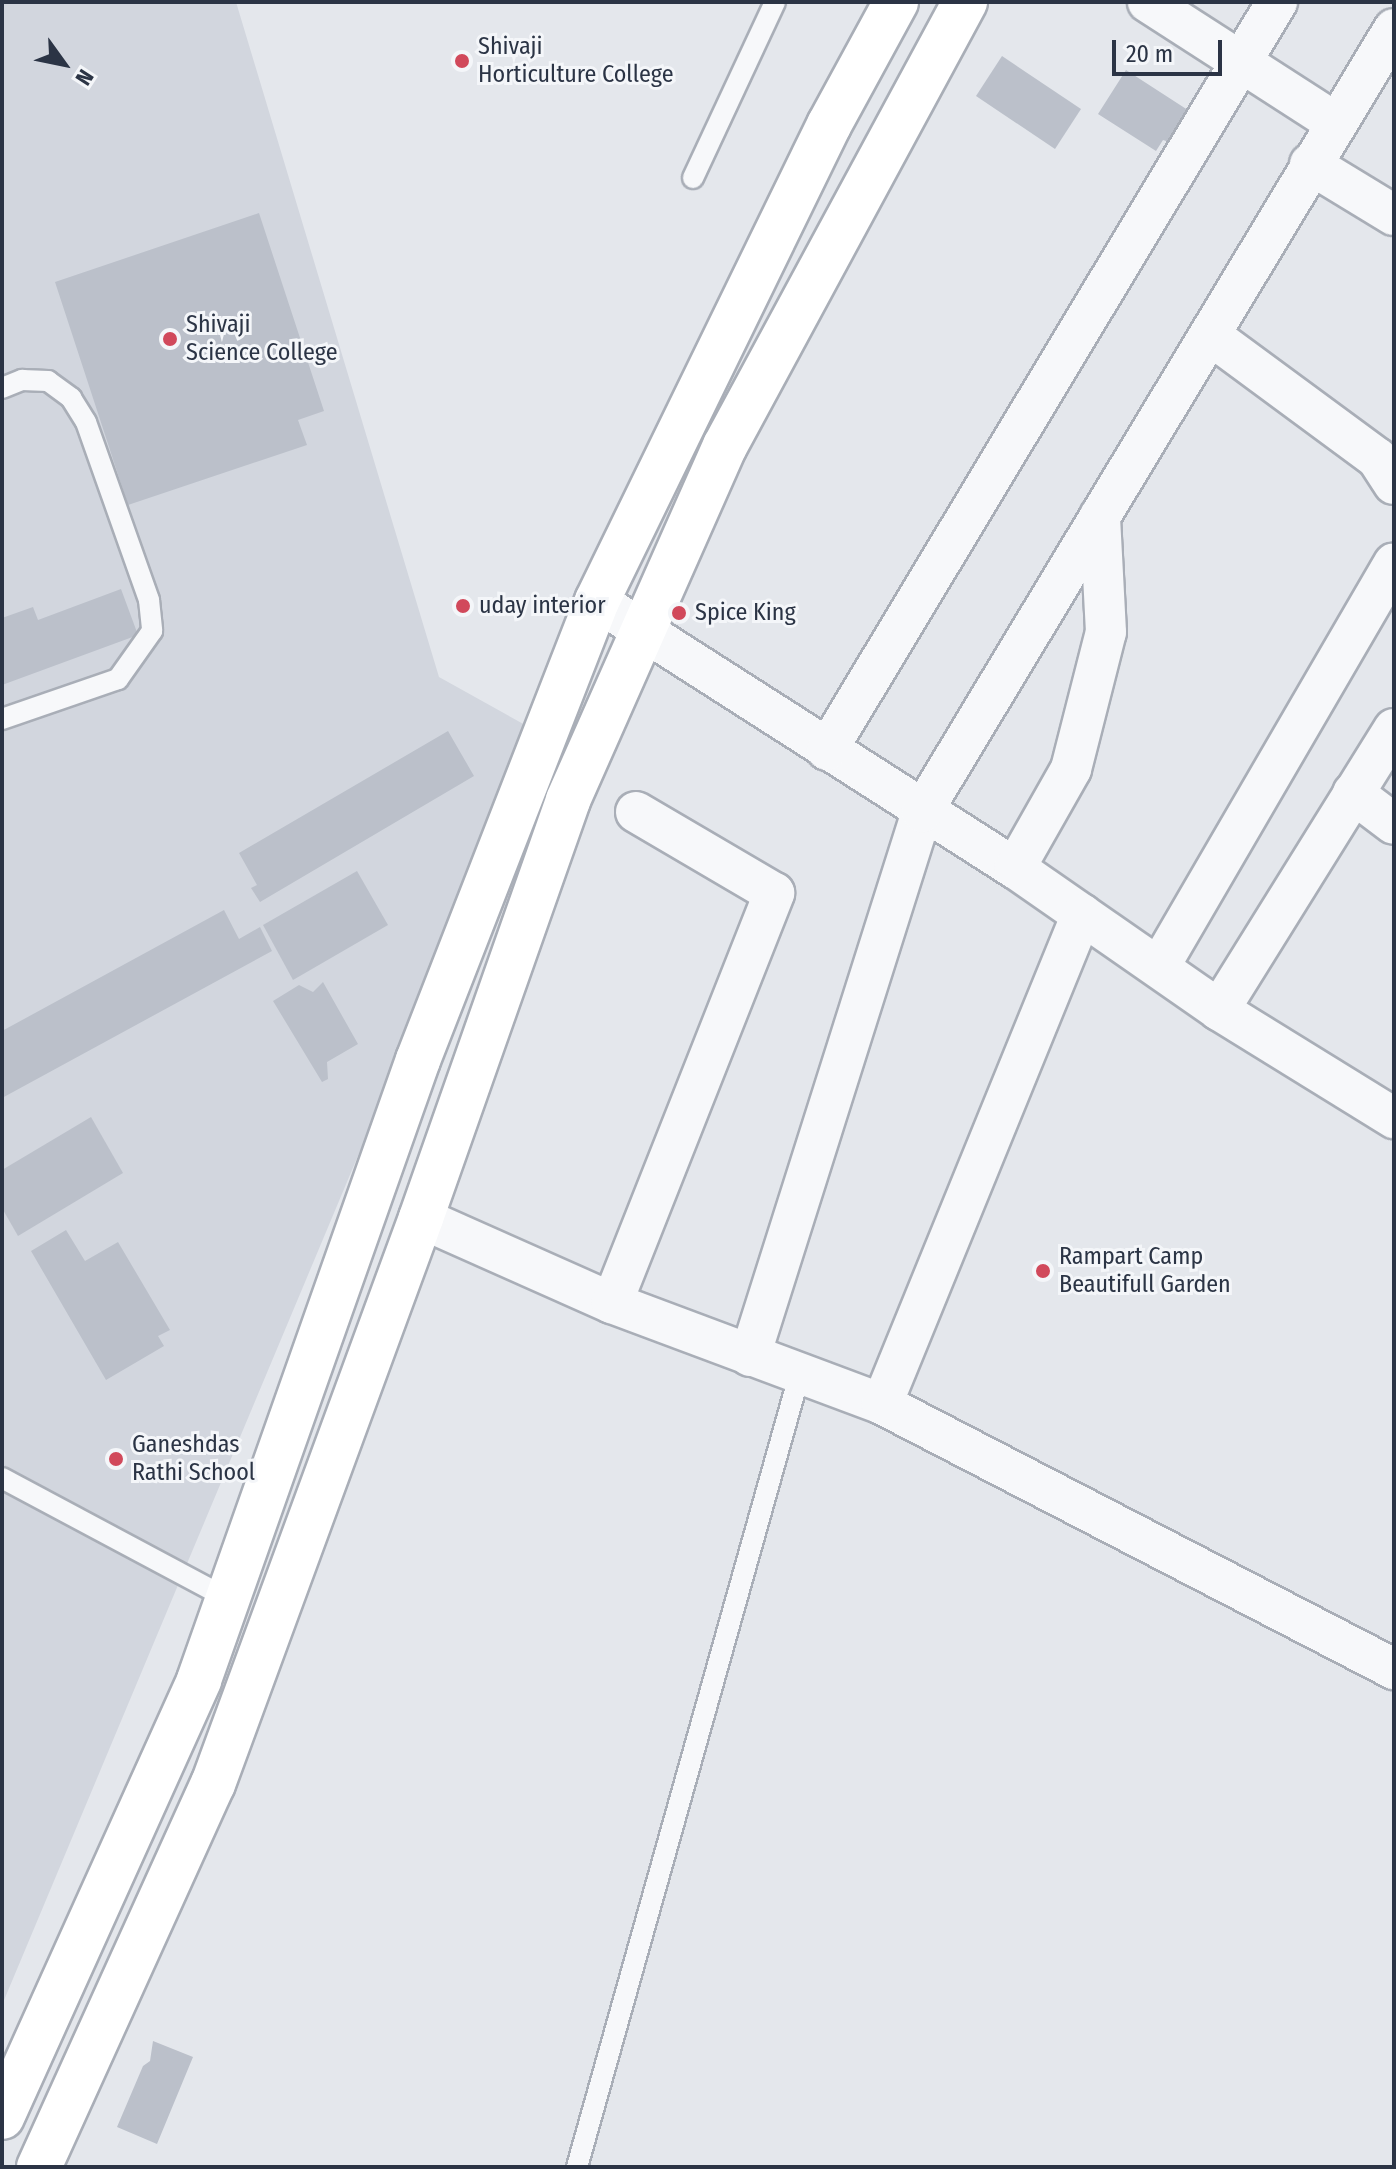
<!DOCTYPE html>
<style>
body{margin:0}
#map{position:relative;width:1396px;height:2169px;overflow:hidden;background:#e4e7ec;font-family:"Fira Sans Condensed",sans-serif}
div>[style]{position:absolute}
.built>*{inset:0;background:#d2d6de}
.building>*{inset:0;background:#bbc0ca}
.roads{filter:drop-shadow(2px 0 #a9aeb7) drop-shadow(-2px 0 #a9aeb7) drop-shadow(0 2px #a9aeb7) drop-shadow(0 -2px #a9aeb7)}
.lane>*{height:20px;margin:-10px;padding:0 10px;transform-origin:10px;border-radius:10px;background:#f7f8fa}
.street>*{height:40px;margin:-20px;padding:0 20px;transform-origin:20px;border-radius:20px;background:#f7f8fa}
.secondary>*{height:44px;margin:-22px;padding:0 22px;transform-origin:22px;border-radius:22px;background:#fff}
.dots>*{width:22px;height:22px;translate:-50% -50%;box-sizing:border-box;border:4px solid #f4f6f9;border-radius:50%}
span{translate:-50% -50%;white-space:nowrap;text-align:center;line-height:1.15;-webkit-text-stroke:6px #f4f6f9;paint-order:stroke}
.poi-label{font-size:24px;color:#2b3445}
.left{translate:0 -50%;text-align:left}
.frame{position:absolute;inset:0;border:4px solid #2b3445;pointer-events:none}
.north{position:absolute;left:24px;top:24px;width:80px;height:80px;-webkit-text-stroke:6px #f4f6f9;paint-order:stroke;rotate:123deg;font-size:22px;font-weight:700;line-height:32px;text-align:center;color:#2b3445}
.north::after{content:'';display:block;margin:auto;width:28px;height:36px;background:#2b3445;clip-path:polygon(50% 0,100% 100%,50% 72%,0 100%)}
.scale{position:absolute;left:1112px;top:40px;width:110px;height:36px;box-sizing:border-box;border:4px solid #2b3445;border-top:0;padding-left:10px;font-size:24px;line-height:28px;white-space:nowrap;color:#2b3445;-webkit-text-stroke:6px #f4f6f9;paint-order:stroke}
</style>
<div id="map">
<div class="built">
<i style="clip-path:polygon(2px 2px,236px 2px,439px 677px,536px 731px,2px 2005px)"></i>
</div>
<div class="building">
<i style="clip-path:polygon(1002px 56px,1081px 109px,1055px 149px,976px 96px)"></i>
<i style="clip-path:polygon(1126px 70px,1194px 114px,1175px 144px,1163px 140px,1156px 151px,1098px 114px)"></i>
<i style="clip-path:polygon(259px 213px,324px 411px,298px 420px,307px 445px,128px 505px,55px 282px)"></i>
<i style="clip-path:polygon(121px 589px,138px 635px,2px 685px,2px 618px,33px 607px,38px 620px)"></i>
<i style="clip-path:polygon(448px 731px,474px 776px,260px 902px,251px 888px,257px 885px,239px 853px)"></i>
<i style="clip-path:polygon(357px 871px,388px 925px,293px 980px,263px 925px)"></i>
<i style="clip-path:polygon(224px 910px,239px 939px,260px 927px,272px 951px,2px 1098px,2px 1031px)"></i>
<i style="clip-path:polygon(323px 982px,358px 1044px,327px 1062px,328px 1079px,322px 1082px,273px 1001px,299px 985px,313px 992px)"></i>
<i style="clip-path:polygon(91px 1117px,123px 1173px,18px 1236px,2px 1208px,2px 1170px)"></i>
<i style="clip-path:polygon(66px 1230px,85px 1261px,118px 1242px,170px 1330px,158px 1336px,164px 1346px,106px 1380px,31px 1251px)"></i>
<i style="clip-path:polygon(153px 2041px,193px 2057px,157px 2144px,117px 2127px,143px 2066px,150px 2061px)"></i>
</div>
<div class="roads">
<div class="lane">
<i style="left:693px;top:178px;width:194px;rotate:-65deg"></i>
<i style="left:2px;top:388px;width:22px;rotate:-22deg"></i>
<i style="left:22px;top:380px;width:26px;rotate:2deg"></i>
<i style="left:48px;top:381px;width:29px;rotate:36deg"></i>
<i style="left:71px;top:398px;width:28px;rotate:58deg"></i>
<i style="left:86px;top:422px;width:189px;rotate:70.5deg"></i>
<i style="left:149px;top:600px;width:31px;rotate:84deg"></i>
<i style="left:152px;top:631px;width:59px;rotate:125.3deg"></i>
<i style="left:118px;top:679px;width:123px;rotate:161deg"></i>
<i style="left:2px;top:1478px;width:257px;rotate:28.1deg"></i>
<i style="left:577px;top:2167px;width:822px;rotate:-74.32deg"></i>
</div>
<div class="street">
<i style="left:1148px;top:2px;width:224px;rotate:32.8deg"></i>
<i style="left:1310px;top:164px;width:98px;rotate:31.3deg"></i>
<i style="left:1210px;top:335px;width:207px;rotate:36.4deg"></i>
<i style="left:1377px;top:458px;width:31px;rotate:57deg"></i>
<i style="left:597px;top:601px;width:496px;rotate:32.6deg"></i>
<i style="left:1015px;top:868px;width:249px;rotate:34.8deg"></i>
<i style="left:1219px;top:1010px;width:206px;rotate:31.7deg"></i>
<i style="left:827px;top:750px;width:873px;rotate:-58.97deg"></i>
<i style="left:1353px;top:793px;width:51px;rotate:37.1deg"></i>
<i style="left:1015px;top:868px;width:114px;rotate:-60.5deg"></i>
<i style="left:1071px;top:769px;width:141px;rotate:-75.7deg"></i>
<i style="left:1106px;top:632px;width:116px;rotate:-93deg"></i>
<i style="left:1159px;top:967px;width:467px;rotate:-59.8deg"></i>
<i style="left:1219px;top:1010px;width:331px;rotate:-58.1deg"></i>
<i style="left:421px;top:1218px;width:209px;rotate:24deg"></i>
<i style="left:612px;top:1303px;width:288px;rotate:20.5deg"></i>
<i style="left:882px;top:1404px;width:577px;rotate:27.37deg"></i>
<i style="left:612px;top:1303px;width:441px;rotate:-68.4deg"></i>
<i style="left:774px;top:893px;width:160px;rotate:-149.6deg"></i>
<i style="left:750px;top:1356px;width:571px;rotate:-72.45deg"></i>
<i style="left:922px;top:812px;width:914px;rotate:-58.92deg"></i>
<i style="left:882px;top:1404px;width:529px;rotate:-67.8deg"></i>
</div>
<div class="secondary">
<i style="left:2px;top:2117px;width:479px;rotate:-65.7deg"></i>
<i style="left:199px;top:1680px;width:658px;rotate:-70.55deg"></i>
<i style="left:418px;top:1060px;width:493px;rotate:-68.7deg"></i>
<i style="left:597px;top:601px;width:530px;rotate:-64.02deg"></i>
<i style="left:829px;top:125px;width:140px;rotate:-61.4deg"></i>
<i style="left:39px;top:2167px;width:421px;rotate:-65.6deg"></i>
<i style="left:213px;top:1784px;width:603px;rotate:-69.82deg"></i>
<i style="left:421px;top:1218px;width:443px;rotate:-70.6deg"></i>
<i style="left:568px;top:800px;width:387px;rotate:-66.1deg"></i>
<i style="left:725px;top:446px;width:505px;rotate:-61.61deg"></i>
</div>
</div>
<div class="dots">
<i style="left:462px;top:61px;background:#d1495b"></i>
<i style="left:170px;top:339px;background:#d1495b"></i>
<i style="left:463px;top:606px;background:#d1495b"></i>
<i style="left:679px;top:613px;background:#d1495b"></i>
<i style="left:1043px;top:1271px;background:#d1495b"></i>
<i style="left:116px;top:1459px;background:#d1495b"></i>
</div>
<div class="poi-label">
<span class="left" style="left:478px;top:61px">Shivaji<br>Horticulture College</span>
<span class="left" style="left:186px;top:339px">Shivaji<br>Science College</span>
<span class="left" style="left:479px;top:606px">uday interior</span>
<span class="left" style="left:695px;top:613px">Spice King</span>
<span class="left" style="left:1059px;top:1271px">Rampart Camp<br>Beautifull Garden</span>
<span class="left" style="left:132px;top:1459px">Ganeshdas<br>Rathi School</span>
</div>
<div class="frame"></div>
<div class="north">N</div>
<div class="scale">20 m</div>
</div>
